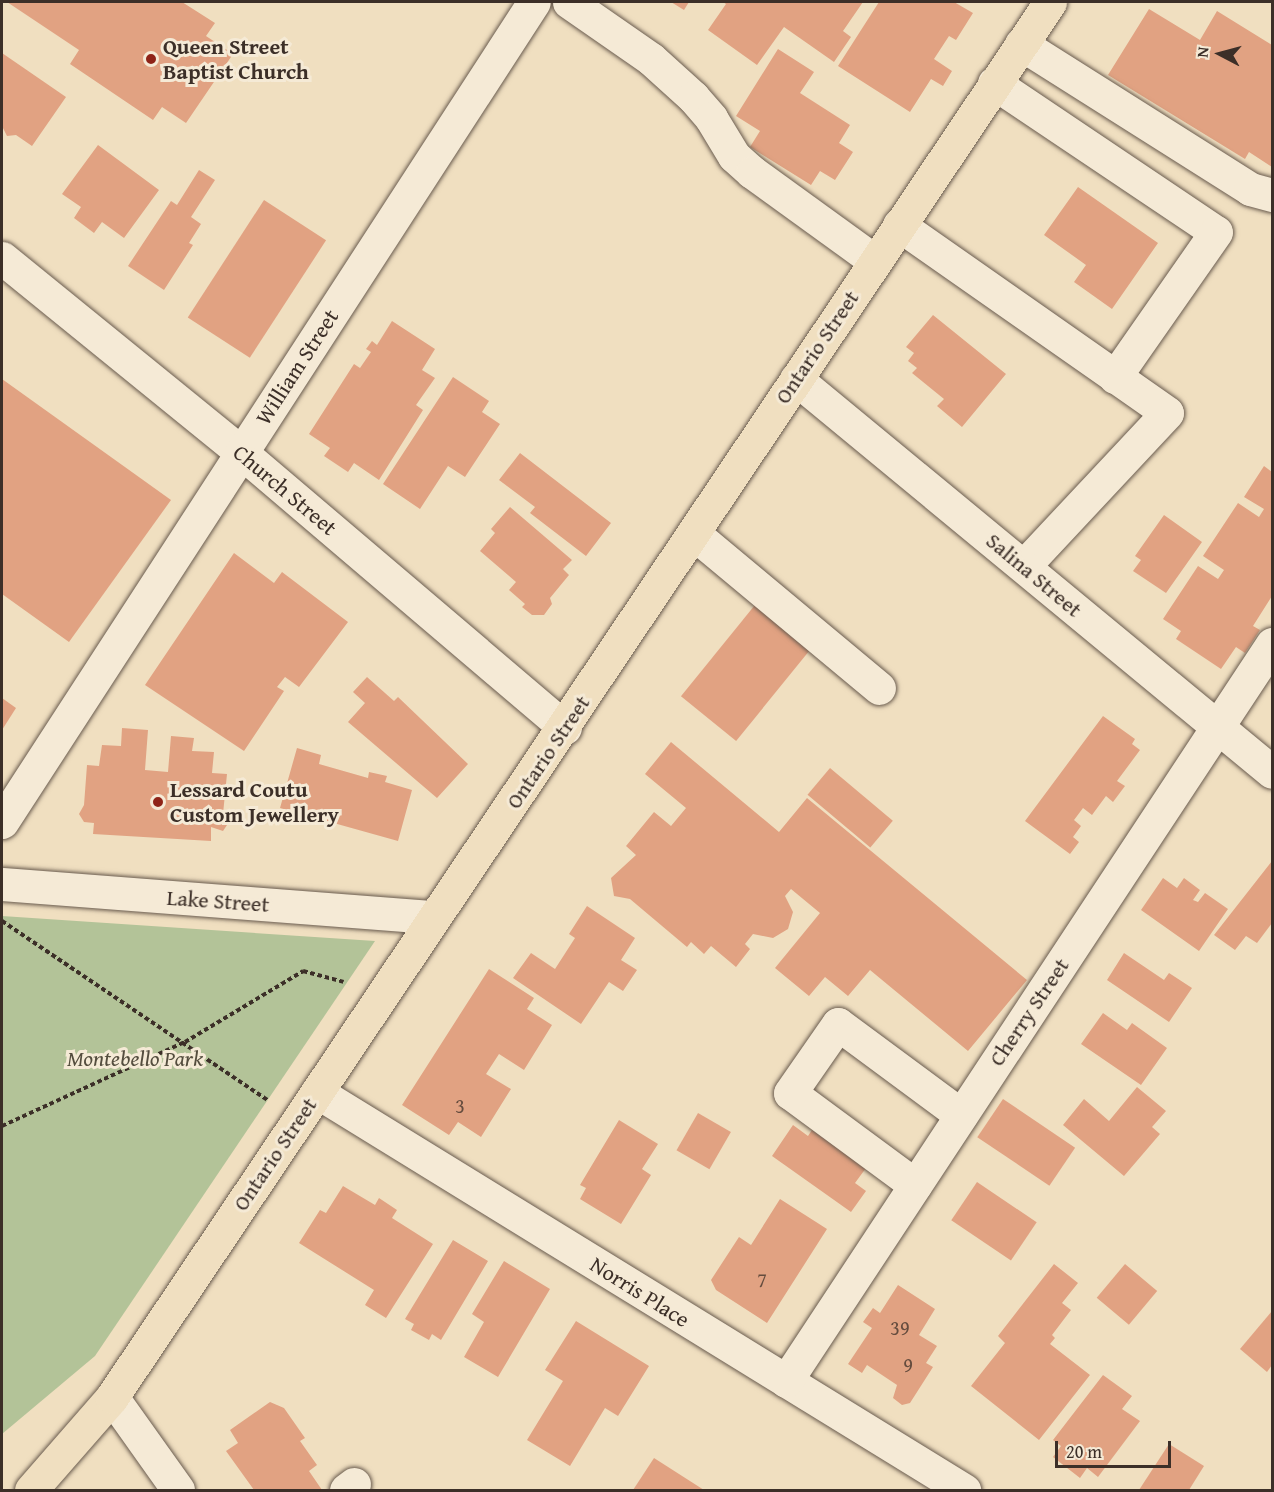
<!DOCTYPE html>
<style>
body{margin:0}
#map{position:relative;width:1274px;height:1492px;overflow:hidden;background:#f0dfc0;font-family:"Gentium Book Plus",serif}
div>[style]{position:absolute}
[style*='--x']{left:calc(var(--x)*1px);top:calc(var(--y)*1px);width:calc(var(--w)*1px);rotate:calc(var(--a)*1deg)}
.green>*{inset:0;background:#b3c398}
.building>*{inset:0;background:#e1a282;transform-origin:0 0}
.path>*{height:4px;margin-top:-2px;transform-origin:0;background:repeating-linear-gradient(90deg,#3c2f28 0 4.5px,transparent 0 7.5px)}
.roads{filter:drop-shadow(0 0 2px #695b4e) drop-shadow(0 0 2px #695b4e)}
.minor>*{height:33px;margin:-16.5px;padding:0 16.5px;transform-origin:16.5px;border-radius:16.5px;background:#f5ead6}
.major>*{height:33px;margin:-16.5px;padding:0 16.5px;transform-origin:16.5px;border-radius:16.5px;background:#f0dfc0}
.dots>*{width:16px;height:16px;translate:-50% -50%;box-sizing:border-box;border:3px solid #f5ead6;border-radius:50%}
span{translate:-50% -50%;white-space:nowrap;text-align:center;line-height:1.15;-webkit-text-stroke:6px #f5ead6;paint-order:stroke}
.number-label{font-size:20px;color:#654c3e}
.number-label span{-webkit-text-stroke-width:0}
.poi-label{font-size:22px;color:#3c2f28;font-weight:700}
.left{translate:0 -50%;text-align:left}
.street-label{font-size:22px;color:#3c2f28}
.park-label{font-size:22px;color:#544d3e;font-style:italic}
.frame{position:absolute;inset:0;border:3px solid #3c2f28;pointer-events:none}
.north{position:absolute;left:1190px;top:24px;width:60px;height:60px;-webkit-text-stroke:4px #f5ead6;paint-order:stroke;rotate:276deg;font-size:16px;font-weight:700;line-height:24px;text-align:center;color:#3c2f28}
.north::after{content:'';display:block;margin:auto;width:21px;height:27px;background:#3c2f28;clip-path:polygon(50% 0,100% 100%,50% 72%,0 100%)}
.scale{position:absolute;left:1055px;top:1441px;width:116px;height:27px;box-sizing:border-box;border:3px solid #3c2f28;border-top:0;padding-left:8px;font-size:18px;line-height:21px;white-space:nowrap;color:#3c2f28;-webkit-text-stroke:4px #f5ead6;paint-order:stroke}
</style>
<div id="map">
<div class="green">
<i style="clip-path:polygon(2px 916px,375px 941px,95px 1356px,2px 1434px)"></i>
</div>
<div class="building">
<i style="clip-path:polygon(7px 2px,182px 2px,215px 23px,206px 36px,233px 54px,186px 123px,162px 107px,153px 120px,70px 64px,79px 50px)"></i>
<i style="clip-path:polygon(671px 2px,689px 2px,684px 10px)"></i>
<i style="clip-path:polygon(723px 2px,863px 2px,843px 31px,851px 37px,834px 62px,784px 27px,757px 65px,708px 30px,726px 4px)"></i>
<i style="clip-path:polygon(879px 2px,954px 2px,973px 13px,956px 40px,949px 36px,934px 59px,952px 71px,943px 86px,931px 79px,910px 112px,838px 66px)"></i>
<i style="clip-path:polygon(1149px 9px,1200px 40px,1217px 11px,1272px 45px,1272px 167px,1249px 152px,1245px 159px,1108px 75px)"></i>
<i style="clip-path:polygon(778px 49px,814px 72px,800px 93px,850px 125px,839px 143px,853px 152px,835px 180px,820px 171px,811px 185px,750px 147px,760px 131px,736px 116px)"></i>
<i style="clip-path:polygon(2px 53px,66px 97px,32px 146px,16px 135px,7px 136px,2px 126px)"></i>
<i style="clip-path:polygon(98px 145px,159px 190px,124px 238px,102px 222px,94px 233px,74px 218px,81px 207px,62px 194px)"></i>
<i style="clip-path:polygon(199px 170px,215px 180px,191px 217px,201px 224px,189px 243px,193px 245px,164px 290px,128px 266px,171px 201px,177px 205px)"></i>
<i style="clip-path:polygon(1078px 187px,1158px 243px,1112px 309px,1074px 282px,1086px 265px,1044px 235px)"></i>
<i style="left:264px;top:200px;width:74px;height:140px;rotate:33deg"></i>
<i style="clip-path:polygon(933px 315px,1006px 374px,962px 427px,937px 406px,944px 399px,912px 373px,917px 368px,908px 361px,914px 353px,906px 347px)"></i>
<i style="clip-path:polygon(392px 321px,435px 349px,422px 370px,435px 378px,416px 405px,423px 410px,379px 480px,354px 463px,348px 472px,324px 456px,330px 448px,309px 434px,354px 364px,360px 368px,371px 352px,366px 349px,372px 341px,377px 345px)"></i>
<i style="clip-path:polygon(453px 377px,489px 401px,482px 412px,500px 424px,465px 477px,448px 466px,420px 509px,383px 484px)"></i>
<i style="clip-path:polygon(2px 379px,171px 500px,69px 642px,2px 594px)"></i>
<i style="clip-path:polygon(520px 453px,611px 523px,586px 556px,530px 513px,535px 507px,499px 480px)"></i>
<i style="clip-path:polygon(1264px 466px,1272px 472px,1272px 596px,1253px 626px,1260px 630px,1245px 653px,1236px 647px,1221px 669px,1176px 639px,1181px 631px,1163px 619px,1198px 566px,1218px 579px,1224px 570px,1203px 556px,1238px 503px,1259px 517px,1264px 509px,1244px 497px)"></i>
<i style="clip-path:polygon(510px 507px,572px 560px,563px 569px,569px 575px,550px 598px,552px 604px,544px 615px,532px 615px,522px 607px,525px 604px,509px 590px,516px 582px,480px 551px,495px 533px,491px 529px)"></i>
<i style="clip-path:polygon(1164px 515px,1202px 542px,1166px 593px,1133px 571px,1141px 560px,1135px 556px)"></i>
<i style="clip-path:polygon(234px 553px,274px 583px,282px 572px,348px 622px,299px 687px,285px 677px,277px 687px,284px 691px,244px 751px,145px 685px)"></i>
<i style="left:759px;top:600px;width:71px;height:124px;rotate:39deg"></i>
<i style="clip-path:polygon(367px 677px,394px 701px,398px 697px,468px 764px,437px 798px,348px 722px,365px 703px,353px 692px)"></i>
<i style="clip-path:polygon(2px 698px,16px 708px,2px 730px)"></i>
<i style="clip-path:polygon(1103px 716px,1135px 739px,1132px 744px,1140px 750px,1117px 781px,1125px 786px,1113px 802px,1106px 796px,1092px 815px,1083px 808px,1074px 820px,1081px 826px,1073px 837px,1079px 842px,1070px 854px,1025px 821px)"></i>
<i style="clip-path:polygon(122px 728px,148px 730px,145px 770px,168px 772px,171px 736px,194px 738px,192px 751px,214px 752px,212px 773px,227px 774px,223px 814px,229px 822px,223px 831px,211px 827px,211px 841px,93px 834px,94px 823px,84px 822px,79px 814px,84px 805px,87px 765px,99px 766px,102px 745px,121px 746px)"></i>
<i style="clip-path:polygon(671px 742px,779px 832px,807px 798px,1027px 980px,968px 1051px,870px 970px,848px 996px,825px 977px,809px 996px,775px 968px,820px 913px,791px 889px,785px 896px,793px 912px,788px 929px,773px 938px,753px 934px,745px 944px,750px 949px,736px 967px,711px 946px,704px 954px,691px 942px,687px 947px,630px 899px,614px 896px,611px 878px,636px 855px,626px 846px,654px 812px,671px 826px,686px 808px,645px 774px)"></i>
<i style="clip-path:polygon(297px 748px,321px 755px,319px 764px,368px 778px,369px 772px,387px 776px,385px 782px,412px 790px,398px 841px,280px 808px)"></i>
<i style="left:830px;top:768px;width:82px;height:35px;rotate:40deg"></i>
<i style="clip-path:polygon(1272px 861px,1272px 923px,1257px 943px,1246px 936px,1235px 950px,1214px 935px)"></i>
<i style="clip-path:polygon(1163px 878px,1177px 888px,1184px 878px,1200px 890px,1193px 900px,1198px 902px,1205px 893px,1228px 909px,1199px 951px,1141px 910px)"></i>
<i style="clip-path:polygon(587px 906px,635px 938px,621px 960px,637px 970px,623px 991px,609px 982px,581px 1024px,513px 978px,531px 953px,555px 969px,575px 938px,569px 934px)"></i>
<i style="clip-path:polygon(1124px 953px,1164px 980px,1169px 973px,1192px 988px,1169px 1022px,1107px 980px)"></i>
<i style="clip-path:polygon(489px 969px,534px 998px,527px 1009px,552px 1025px,524px 1070px,499px 1054px,486px 1074px,511px 1089px,481px 1137px,458px 1122px,449px 1135px,402px 1105px)"></i>
<i style="clip-path:polygon(1103px 1013px,1127px 1030px,1132px 1023px,1167px 1048px,1141px 1085px,1081px 1044px)"></i>
<i style="clip-path:polygon(1137px 1087px,1166px 1111px,1152px 1127px,1160px 1134px,1124px 1176px,1063px 1125px,1084px 1099px,1109px 1121px)"></i>
<i style="left:1003px;top:1099px;width:87px;height:46px;rotate:34deg"></i>
<i style="left:698px;top:1113px;width:38px;height:43px;rotate:30deg"></i>
<i style="clip-path:polygon(619px 1120px,658px 1144px,642px 1169px,651px 1175px,621px 1224px,580px 1199px,586px 1188px,580px 1185px)"></i>
<i style="clip-path:polygon(793px 1125px,808px 1136px,812px 1130px,866px 1168px,855px 1183px,866px 1191px,851px 1212px,772px 1156px)"></i>
<i style="left:977px;top:1182px;width:72px;height:46px;rotate:34deg"></i>
<i style="clip-path:polygon(343px 1186px,375px 1205px,379px 1198px,397px 1210px,392px 1218px,433px 1244px,386px 1318px,365px 1305px,374px 1290px,299px 1243px,320px 1210px,326px 1213px)"></i>
<i style="clip-path:polygon(780px 1199px,827px 1229px,767px 1323px,716px 1290px,711px 1280px,739px 1237px,751px 1245px)"></i>
<i style="clip-path:polygon(453px 1240px,488px 1261px,441px 1340px,432px 1334px,429px 1340px,411px 1330px,414px 1324px,405px 1319px)"></i>
<i style="clip-path:polygon(504px 1261px,550px 1289px,498px 1377px,464px 1357px,484px 1322px,472px 1314px)"></i>
<i style="clip-path:polygon(1054px 1264px,1078px 1283px,1062px 1303px,1071px 1310px,1052px 1335px,1055px 1338px,1050px 1344px,1090px 1375px,1039px 1440px,971px 1386px,1005px 1343px,998px 1336px)"></i>
<i style="left:1125px;top:1264px;width:42px;height:44px;rotate:40deg"></i>
<i style="clip-path:polygon(898px 1285px,935px 1309px,919px 1335px,937px 1346px,926px 1363px,933px 1367px,910px 1403px,902px 1405px,893px 1398px,897px 1385px,867px 1365px,862px 1373px,848px 1364px,872px 1328px,863px 1322px,873px 1308px,880px 1313px)"></i>
<i style="clip-path:polygon(1272px 1311px,1272px 1365px,1267px 1372px,1240px 1349px)"></i>
<i style="clip-path:polygon(576px 1321px,649px 1366px,618px 1416px,605px 1408px,570px 1466px,527px 1440px,563px 1381px,545px 1370px)"></i>
<i style="clip-path:polygon(1103px 1375px,1132px 1396px,1122px 1409px,1140px 1421px,1098px 1477px,1087px 1468px,1080px 1478px,1053px 1457px,1061px 1446px,1053px 1440px)"></i>
<i style="clip-path:polygon(270px 1402px,284px 1408px,305px 1438px,300px 1441px,317px 1465px,309px 1471px,322px 1490px,254px 1490px,226px 1451px,238px 1443px,230px 1430px)"></i>
<i style="clip-path:polygon(1169px 1444px,1204px 1466px,1189px 1490px,1139px 1490px)"></i>
<i style="clip-path:polygon(654px 1458px,704px 1490px,633px 1490px)"></i>
</div>
<div class="path">
<i style="--x:2;--y:921;--w:320;--a:34"></i>
<i style="--x:2;--y:1126;--w:201;--a:-24.7"></i>
<i style="--x:185;--y:1042;--w:138;--a:-31"></i>
<i style="--x:303;--y:971;--w:42;--a:15"></i>
</div>
<div class="roads">
<div class="minor">
<i style="--x:569;--y:2;--w:100;--a:34.8"></i>
<i style="--x:651;--y:59;--w:57;--a:42.1"></i>
<i style="--x:693;--y:97;--w:28;--a:49"></i>
<i style="--x:711;--y:118;--w:44;--a:58.8"></i>
<i style="--x:734;--y:156;--w:24;--a:42"></i>
<i style="--x:752;--y:172;--w:152;--a:35.9"></i>
<i style="--x:1021;--y:44;--w:271;--a:32.3"></i>
<i style="--x:1250;--y:189;--w:23;--a:15"></i>
<i style="--x:994;--y:83;--w:267;--a:33.9"></i>
<i style="--x:1216;--y:232;--w:177;--a:124.9"></i>
<i style="--x:899;--y:225;--w:327;--a:35"></i>
<i style="--x:1167;--y:413;--w:209;--a:133.1"></i>
<i style="--x:2;--y:258;--w:309;--a:39.1"></i>
<i style="--x:242;--y:453;--w:424;--a:40.4"></i>
<i style="--x:796;--y:379;--w:617;--a:39.54"></i>
<i style="--x:693;--y:533;--w:242;--a:39.8"></i>
<i style="--x:2;--y:822;--w:977;--a:-57.03"></i>
<i style="--x:2;--y:884;--w:433;--a:4.4"></i>
<i style="--x:317;--y:1092;--w:760;--a:31.6"></i>
<i style="--x:915;--y:1185;--w:155;--a:-143.6"></i>
<i style="--x:790;--y:1093;--w:84;--a:-55.2"></i>
<i style="--x:838;--y:1024;--w:153;--a:36.5"></i>
<i style="--x:786;--y:1381;--w:883;--a:-56.6"></i>
<i style="--x:112;--y:1397;--w:114;--a:54.6"></i>
<i style="--x:346;--y:1490;--w:10;--a:-37"></i>
</div>
<div class="major">
<i style="--x:31;--y:1490;--w:123;--a:-48.9"></i>
<i style="--x:112;--y:1397;--w:1681;--a:-56.08"></i>
</div>
</div>
<div class="dots">
<i style="left:151px;top:59px;background:#8f2418"></i>
<i style="left:158px;top:802px;background:#8f2418"></i>
</div>
<div class="number-label">
<span style="left:460px;top:1105px">3</span>
<span style="left:762px;top:1279px">7</span>
<span style="left:900px;top:1327px">39</span>
<span style="left:908px;top:1364px">9</span>
</div>
<div class="poi-label">
<span class="left" style="left:163px;top:59px">Queen Street<br>Baptist Church</span>
<span class="left" style="left:170px;top:802px">Lessard Coutu<br>Custom Jewellery</span>
</div>
<div class="street-label">
<span style="left:817px;top:347px;rotate:-56deg">Ontario Street</span>
<span style="left:297px;top:367px;rotate:-57deg">William Street</span>
<span style="left:285px;top:490px;rotate:40deg">Church Street</span>
<span style="left:1034px;top:575px;rotate:40deg">Salina Street</span>
<span style="left:548px;top:752px;rotate:-56deg">Ontario Street</span>
<span style="left:218px;top:901px;rotate:4deg">Lake Street</span>
<span style="left:1029px;top:1012px;rotate:-56deg">Cherry Street</span>
<span style="left:275px;top:1154px;rotate:-56deg">Ontario Street</span>
<span style="left:640px;top:1292px;rotate:32deg">Norris Place</span>
</div>
<div class="park-label">
<span style="left:135px;top:1059px">Montebello Park</span>
</div>
<div class="frame"></div>
<div class="north">N</div>
<div class="scale">20 m</div>
</div>
